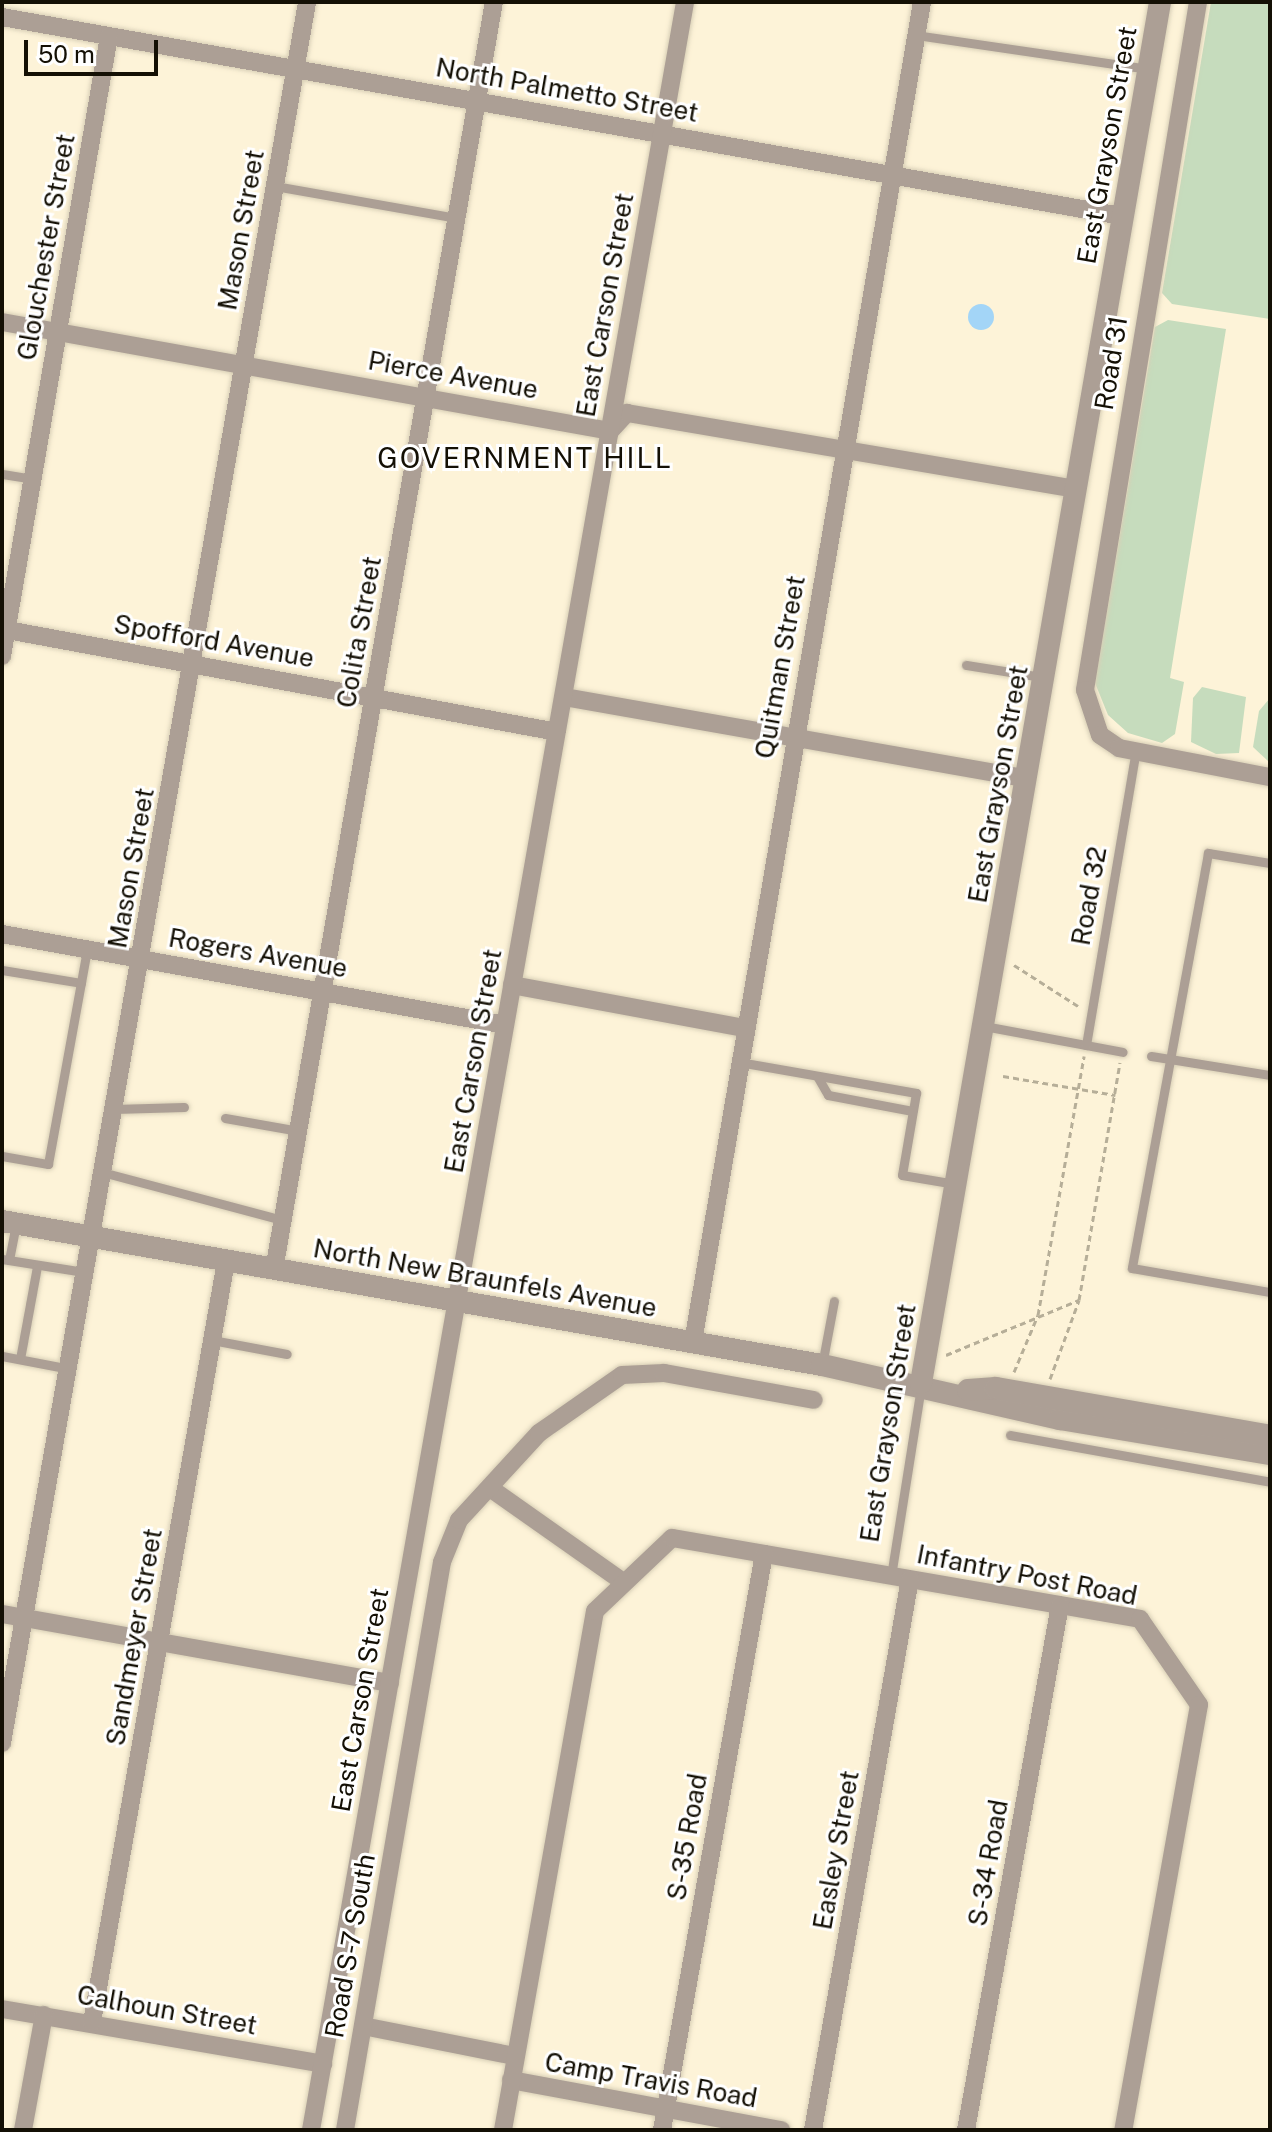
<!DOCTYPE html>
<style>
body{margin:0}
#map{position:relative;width:1272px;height:2132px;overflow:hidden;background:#fdf3d8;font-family:"Public Sans",sans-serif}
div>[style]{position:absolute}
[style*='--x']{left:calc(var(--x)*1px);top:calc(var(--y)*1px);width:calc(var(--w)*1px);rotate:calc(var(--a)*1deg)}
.green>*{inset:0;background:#c6dcbd}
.water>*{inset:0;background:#a3d5f7}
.round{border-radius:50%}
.path>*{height:3px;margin-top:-1.5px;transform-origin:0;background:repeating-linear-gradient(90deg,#b6ae98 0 6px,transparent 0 10px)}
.roads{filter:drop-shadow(0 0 2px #d8cfb6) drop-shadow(0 0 2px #d8cfb6)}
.service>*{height:9px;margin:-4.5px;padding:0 4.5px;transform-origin:4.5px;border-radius:4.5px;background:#ac9f95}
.minor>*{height:18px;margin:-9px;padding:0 9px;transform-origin:9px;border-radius:9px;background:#ac9f95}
.tertiary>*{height:22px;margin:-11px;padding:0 11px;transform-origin:11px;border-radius:11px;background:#ac9f95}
span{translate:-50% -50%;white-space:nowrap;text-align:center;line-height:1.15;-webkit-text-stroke:6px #fff;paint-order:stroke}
.street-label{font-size:26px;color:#141005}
.neighbourhood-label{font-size:28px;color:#141005;letter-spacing:2px}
.frame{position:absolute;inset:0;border:4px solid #141005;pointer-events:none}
.scale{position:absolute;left:24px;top:40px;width:134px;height:36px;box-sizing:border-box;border:4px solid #141005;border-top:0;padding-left:10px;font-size:24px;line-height:28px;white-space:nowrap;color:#141005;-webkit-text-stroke:6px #fff;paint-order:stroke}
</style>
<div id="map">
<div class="green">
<i style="clip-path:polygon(1211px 2px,1270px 2px,1270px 319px,1172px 304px,1162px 293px)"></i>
<i style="clip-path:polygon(1168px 320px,1226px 329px,1170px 678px,1184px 682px,1175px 734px,1162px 743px,1128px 733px,1108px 715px,1095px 683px,1155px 327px)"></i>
<i style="clip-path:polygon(1202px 687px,1246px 697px,1239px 753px,1216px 754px,1191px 742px,1193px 698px)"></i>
<i style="clip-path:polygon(1270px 698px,1270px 762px,1269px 762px,1253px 747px,1259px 711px)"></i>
</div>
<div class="water">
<i class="round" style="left:968px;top:304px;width:26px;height:26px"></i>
</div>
<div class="path">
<i style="--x:1014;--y:965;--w:76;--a:32.6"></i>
<i style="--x:1003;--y:1076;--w:114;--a:9.6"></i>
<i style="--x:946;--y:1355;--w:144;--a:-22.5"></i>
<i style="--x:1014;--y:1372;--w:62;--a:-67.2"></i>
<i style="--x:1038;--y:1315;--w:263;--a:-79.9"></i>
<i style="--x:1050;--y:1379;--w:84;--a:-69.8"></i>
<i style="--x:1079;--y:1300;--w:241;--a:-80.2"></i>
</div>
<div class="roads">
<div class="service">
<i style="--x:916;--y:35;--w:234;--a:8.3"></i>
<i style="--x:275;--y:186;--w:185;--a:10"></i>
<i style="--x:2;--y:474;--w:30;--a:9"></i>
<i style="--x:966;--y:665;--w:77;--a:9"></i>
<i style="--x:1270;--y:863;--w:63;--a:-170.8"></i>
<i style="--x:1208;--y:853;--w:422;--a:100.4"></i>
<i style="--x:1132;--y:1268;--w:140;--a:9.9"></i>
<i style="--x:2;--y:970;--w:80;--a:9.3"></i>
<i style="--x:984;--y:1026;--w:141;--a:10.6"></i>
<i style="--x:1086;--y:1045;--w:295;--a:-80.4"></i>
<i style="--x:1151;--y:1056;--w:121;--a:9.1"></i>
<i style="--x:739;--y:1062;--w:180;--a:9.9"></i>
<i style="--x:916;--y:1093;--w:83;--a:99.7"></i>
<i style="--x:902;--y:1175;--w:54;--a:9.6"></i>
<i style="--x:817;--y:1076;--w:22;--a:60"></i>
<i style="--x:828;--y:1095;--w:86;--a:10.7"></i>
<i style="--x:114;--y:1109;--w:70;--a:-1.6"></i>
<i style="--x:225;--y:1118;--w:75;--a:10"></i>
<i style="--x:2;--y:1156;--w:47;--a:9.9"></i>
<i style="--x:48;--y:1164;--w:218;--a:-79.7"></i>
<i style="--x:102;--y:1172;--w:187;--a:14.9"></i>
<i style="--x:2;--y:1259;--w:83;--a:9"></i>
<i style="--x:9;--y:1260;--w:38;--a:-79"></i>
<i style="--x:212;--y:1340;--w:76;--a:10.6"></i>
<i style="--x:2;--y:1356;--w:64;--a:10.8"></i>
<i style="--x:20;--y:1359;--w:95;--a:-79.6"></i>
<i style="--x:822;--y:1365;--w:65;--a:-79.4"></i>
<i style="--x:1010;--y:1435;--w:264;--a:10.2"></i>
<i style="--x:891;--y:1576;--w:191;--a:-81"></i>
</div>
<div class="minor">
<i style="--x:1198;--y:2;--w:697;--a:99.33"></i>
<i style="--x:1085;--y:690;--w:47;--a:71.6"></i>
<i style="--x:1100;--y:735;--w:23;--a:34"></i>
<i style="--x:1119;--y:748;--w:154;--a:10.9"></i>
<i style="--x:2;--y:17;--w:1138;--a:10.08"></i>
<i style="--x:2;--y:322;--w:618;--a:10.16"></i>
<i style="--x:610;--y:431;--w:25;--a:-47"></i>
<i style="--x:627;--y:413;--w:456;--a:9.6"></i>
<i style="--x:2;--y:629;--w:564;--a:10.51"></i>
<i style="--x:2;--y:656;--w:629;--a:-80.21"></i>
<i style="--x:564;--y:697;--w:470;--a:10"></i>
<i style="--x:2;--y:934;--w:511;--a:10.25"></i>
<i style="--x:512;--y:985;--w:236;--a:10.5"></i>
<i style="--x:274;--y:1270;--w:1287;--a:-80.16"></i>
<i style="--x:693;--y:1342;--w:1359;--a:-80.3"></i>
<i style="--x:490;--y:1488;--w:161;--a:35.2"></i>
<i style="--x:2;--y:1614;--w:394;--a:10.1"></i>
<i style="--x:2;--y:1743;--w:1768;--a:-80.06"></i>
<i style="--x:2;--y:2009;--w:326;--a:9.7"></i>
<i style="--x:92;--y:2022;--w:773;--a:-80.01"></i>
<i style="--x:363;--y:2026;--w:155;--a:11.2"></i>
<i style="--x:511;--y:2080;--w:275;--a:10.5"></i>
<i style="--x:23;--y:2130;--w:117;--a:-79.7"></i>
<i style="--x:311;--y:2130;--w:2161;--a:-80.03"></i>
<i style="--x:345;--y:2130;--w:576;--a:-80.31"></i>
<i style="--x:442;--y:1562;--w:45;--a:-68"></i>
<i style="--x:459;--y:1520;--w:118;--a:-47.4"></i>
<i style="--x:539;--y:1433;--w:101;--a:-34.9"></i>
<i style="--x:622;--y:1375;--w:42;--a:-2.7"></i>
<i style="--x:664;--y:1373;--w:152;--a:10.2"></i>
<i style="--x:503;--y:2130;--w:527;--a:-79.95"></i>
<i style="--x:595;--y:1611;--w:106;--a:-43.5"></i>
<i style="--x:672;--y:1538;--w:475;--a:9.8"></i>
<i style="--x:1140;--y:1619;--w:104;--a:55.5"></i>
<i style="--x:1199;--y:1705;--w:432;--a:100.1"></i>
<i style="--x:662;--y:2130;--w:585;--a:-79.96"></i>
<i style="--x:813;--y:2130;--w:559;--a:-80.02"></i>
<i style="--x:966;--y:2130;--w:533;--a:-79.85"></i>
</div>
<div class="tertiary">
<i style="--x:2;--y:1221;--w:833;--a:9.96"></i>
<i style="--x:822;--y:1365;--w:244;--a:12.8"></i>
<i style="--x:1060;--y:1419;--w:213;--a:9.5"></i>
<i style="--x:921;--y:1383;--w:1402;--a:-80.18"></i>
<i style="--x:968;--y:1390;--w:28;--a:-4"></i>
<i style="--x:996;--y:1388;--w:278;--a:9.9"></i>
</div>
</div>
<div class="street-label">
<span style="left:567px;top:90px;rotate:10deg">North Palmetto Street</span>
<span style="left:1107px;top:145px;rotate:-80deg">East Grayson Street</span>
<span style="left:241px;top:230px;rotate:-80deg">Mason Street</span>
<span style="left:46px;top:247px;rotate:-80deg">Glouchester Street</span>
<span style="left:605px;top:305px;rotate:-80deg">East Carson Street</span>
<span style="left:1111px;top:363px;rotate:-81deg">Road 31</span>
<span style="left:453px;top:375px;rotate:10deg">Pierce Avenue</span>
<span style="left:359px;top:632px;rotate:-80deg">Colita Street</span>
<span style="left:214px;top:641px;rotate:10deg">Spofford Avenue</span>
<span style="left:780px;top:667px;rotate:-80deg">Quitman Street</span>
<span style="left:998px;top:784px;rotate:-80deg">East Grayson Street</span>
<span style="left:131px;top:868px;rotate:-80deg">Mason Street</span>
<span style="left:1089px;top:896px;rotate:-80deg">Road 32</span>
<span style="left:258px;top:953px;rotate:10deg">Rogers Avenue</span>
<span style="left:473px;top:1061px;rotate:-80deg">East Carson Street</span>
<span style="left:485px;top:1278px;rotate:10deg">North New Braunfels Avenue</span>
<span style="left:888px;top:1423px;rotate:-81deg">East Grayson Street</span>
<span style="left:1027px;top:1575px;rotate:11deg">Infantry Post Road</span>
<span style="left:134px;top:1637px;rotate:-80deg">Sandmeyer Street</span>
<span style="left:360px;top:1700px;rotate:-80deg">East Carson Street</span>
<span style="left:687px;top:1837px;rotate:-80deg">S-35 Road</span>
<span style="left:836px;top:1850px;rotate:-80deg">Easley Street</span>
<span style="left:988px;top:1863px;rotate:-80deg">S-34 Road</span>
<span style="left:350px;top:1946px;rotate:-80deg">Road S-7 South</span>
<span style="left:167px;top:2010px;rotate:10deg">Calhoun Street</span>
<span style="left:651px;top:2080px;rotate:10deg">Camp Travis Road</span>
</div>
<div class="neighbourhood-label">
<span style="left:525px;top:458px">GOVERNMENT HILL</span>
</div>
<div class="frame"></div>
<div class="scale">50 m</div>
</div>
